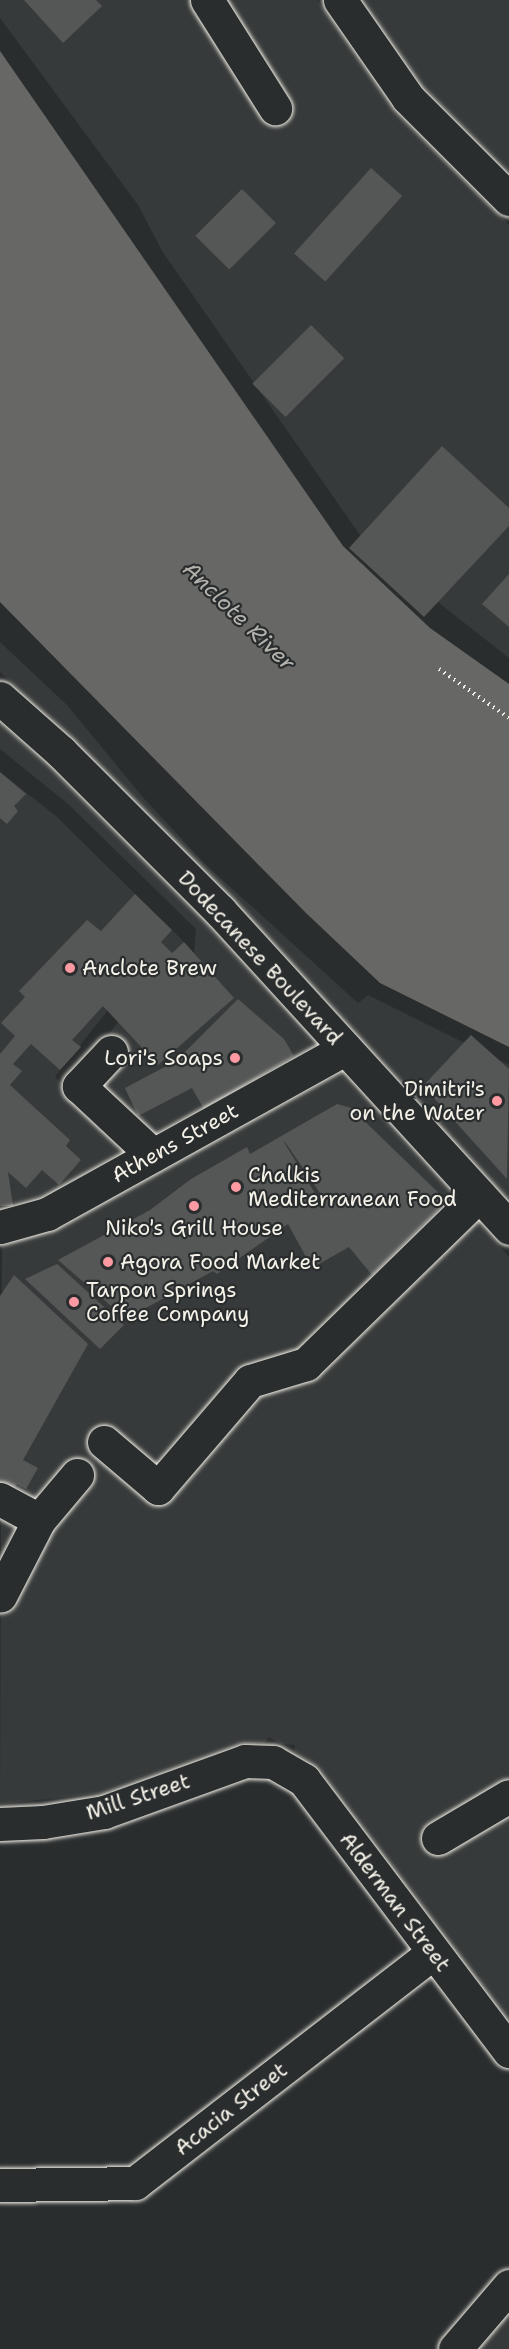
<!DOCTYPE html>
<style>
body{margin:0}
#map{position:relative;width:509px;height:2349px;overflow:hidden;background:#2a2d2e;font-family:"Shantell Sans",sans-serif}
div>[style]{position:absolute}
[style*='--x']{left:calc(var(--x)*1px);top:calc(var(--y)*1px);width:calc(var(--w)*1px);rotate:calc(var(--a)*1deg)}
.built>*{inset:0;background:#373a3a}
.water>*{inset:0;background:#676866}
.building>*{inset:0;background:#555756;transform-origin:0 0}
.path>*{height:4px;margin-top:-2px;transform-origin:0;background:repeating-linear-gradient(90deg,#f4f1e8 0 1.5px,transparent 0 6px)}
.roads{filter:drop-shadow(0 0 2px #f4f1e8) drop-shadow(0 0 2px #f4f1e8)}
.minor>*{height:33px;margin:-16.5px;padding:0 16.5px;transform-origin:16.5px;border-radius:16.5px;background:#2a2d2e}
.dots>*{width:16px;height:16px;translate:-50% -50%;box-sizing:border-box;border:3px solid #2a2d2e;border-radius:50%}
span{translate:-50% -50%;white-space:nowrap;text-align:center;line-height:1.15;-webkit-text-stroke:4.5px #2a2d2e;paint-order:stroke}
.street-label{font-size:21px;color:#f4f1e8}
.poi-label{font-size:21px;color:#f4f1e8}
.left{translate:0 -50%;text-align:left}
.right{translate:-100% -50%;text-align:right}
.water-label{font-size:22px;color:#b5b3ae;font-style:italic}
</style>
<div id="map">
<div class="built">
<i style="clip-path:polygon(0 0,317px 0,394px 112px,509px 225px,509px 658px,369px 548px,162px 251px,138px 205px,0 18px)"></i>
<i style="clip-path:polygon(365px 0,509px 0,509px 170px,422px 85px)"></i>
<i style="clip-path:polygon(0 642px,67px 705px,141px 795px,204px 863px,358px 1003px,368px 995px,509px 1065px,509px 1199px,234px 897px,74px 738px,0 672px)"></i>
<i style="clip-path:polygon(0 724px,48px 767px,206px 925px,315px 1046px,140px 1142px,76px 1075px,119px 1021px,194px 953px,196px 929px,68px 804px,0 749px)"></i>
<i style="clip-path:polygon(0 772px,56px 816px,184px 942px,108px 1010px,55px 1077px,130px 1148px,49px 1195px,0 1206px)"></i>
<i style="clip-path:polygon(340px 1073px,509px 1257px,509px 2019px,320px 1768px,294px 1751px,295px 1745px,281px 1744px,269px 1737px,265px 1743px,241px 1743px,102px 1793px,0 1804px,2px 1245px,54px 1230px)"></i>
<i style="clip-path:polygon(509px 2313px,509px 2349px,478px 2349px)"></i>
</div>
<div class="water">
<i style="clip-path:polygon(0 51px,343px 546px,430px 628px,509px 684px,509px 1047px,380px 983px,306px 913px,0 602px)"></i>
</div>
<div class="building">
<i style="clip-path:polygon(24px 0,96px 0,102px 6px,63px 43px)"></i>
<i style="left:371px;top:168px;width:42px;height:115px;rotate:42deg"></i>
<i style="left:242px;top:189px;width:48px;height:66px;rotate:45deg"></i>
<i style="left:311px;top:325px;width:47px;height:83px;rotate:45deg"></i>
<i style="clip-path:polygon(442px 446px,509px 508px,509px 526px,424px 617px,349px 548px)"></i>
<i style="clip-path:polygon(509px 574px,509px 627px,482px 604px)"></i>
<i style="clip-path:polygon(0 772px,26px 794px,14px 806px,18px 811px,7px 824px,0 818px)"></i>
<i style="clip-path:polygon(135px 894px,172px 930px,161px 942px,172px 953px,184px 942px,234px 998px,158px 1065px,103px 1006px,72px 1040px,81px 1047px,60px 1070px,31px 1044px,13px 1064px,22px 1071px,10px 1085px,70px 1140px,66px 1146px,81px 1160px,59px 1185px,42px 1170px,26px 1188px,8px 1172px,13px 1206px,0 1206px,0 1054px,15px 1036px,1px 1023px,25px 997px,19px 991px,87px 920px,101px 931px)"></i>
<i style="clip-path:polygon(238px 999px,284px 1039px,294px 1056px,204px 1109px,192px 1088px,138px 1116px,125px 1088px,176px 1061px)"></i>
<i style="clip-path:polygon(471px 1035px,509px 1069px,507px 1179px,423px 1086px)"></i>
<i style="clip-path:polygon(evenodd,337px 1104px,351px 1108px,447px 1201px,372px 1275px,349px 1247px,312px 1268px,288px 1224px,217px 1274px,213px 1271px,126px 1319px,58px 1260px,150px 1210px,191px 1179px,247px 1147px,250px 1154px,337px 1104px,284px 1142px,285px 1142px,320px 1193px,316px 1195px,284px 1142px)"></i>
<i style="clip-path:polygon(57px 1264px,124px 1325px,100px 1349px,25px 1279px)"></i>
<i style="clip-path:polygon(14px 1275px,88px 1344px,23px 1460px,38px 1468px,26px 1489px,17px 1484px,12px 1493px,0 1486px,0 1296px)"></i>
</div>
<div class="path">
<i style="--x:439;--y:669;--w:85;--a:35"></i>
</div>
<div class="roads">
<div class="minor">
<i style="--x:207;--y:0;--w:128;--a:57.8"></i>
<i style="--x:340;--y:0;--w:119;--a:55.2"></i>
<i style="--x:408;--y:98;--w:143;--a:45"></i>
<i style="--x:0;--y:698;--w:81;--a:41.5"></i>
<i style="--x:61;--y:752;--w:225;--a:45"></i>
<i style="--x:220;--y:911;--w:429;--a:47.6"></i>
<i style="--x:111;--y:1052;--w:47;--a:133.3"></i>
<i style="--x:79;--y:1086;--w:101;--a:43"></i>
<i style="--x:0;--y:1227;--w:49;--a:-15.5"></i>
<i style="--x:47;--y:1214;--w:341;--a:-29"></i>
<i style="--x:104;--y:1442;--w:71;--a:40.4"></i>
<i style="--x:158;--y:1488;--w:141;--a:-49.3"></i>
<i style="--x:250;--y:1381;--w:59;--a:-16.9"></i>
<i style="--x:306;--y:1364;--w:242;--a:-44.3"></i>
<i style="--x:0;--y:1499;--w:44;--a:28.3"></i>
<i style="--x:39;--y:1520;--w:85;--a:117.2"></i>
<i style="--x:39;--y:1520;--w:59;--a:-49.8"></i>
<i style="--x:0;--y:1824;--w:43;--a:-2.7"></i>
<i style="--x:43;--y:1822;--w:62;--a:-9.3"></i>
<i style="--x:104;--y:1812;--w:150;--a:-19.9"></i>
<i style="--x:245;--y:1761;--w:28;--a:2"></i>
<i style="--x:273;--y:1762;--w:36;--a:30"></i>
<i style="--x:304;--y:1780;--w:340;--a:52.9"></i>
<i style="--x:438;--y:1838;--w:82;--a:-30.6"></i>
<i style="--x:0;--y:2185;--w:135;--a:-0.8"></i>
<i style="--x:135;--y:2183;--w:376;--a:-37.7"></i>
<i style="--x:455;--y:2349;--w:83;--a:-49.4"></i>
</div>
</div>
<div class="dots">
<i style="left:70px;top:968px;background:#ff9aa2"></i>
<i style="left:235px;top:1058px;background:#ff9aa2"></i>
<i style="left:497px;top:1101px;background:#ff9aa2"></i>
<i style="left:236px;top:1187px;background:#ff9aa2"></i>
<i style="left:194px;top:1206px;background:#ff9aa2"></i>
<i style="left:108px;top:1262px;background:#ff9aa2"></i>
<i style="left:74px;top:1302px;background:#ff9aa2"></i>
</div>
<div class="street-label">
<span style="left:260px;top:958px;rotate:47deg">Dodecanese Boulevard</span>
<span style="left:175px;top:1143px;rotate:-29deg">Athens Street</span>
<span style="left:138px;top:1797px;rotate:-18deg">Mill Street</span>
<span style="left:395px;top:1902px;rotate:53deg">Alderman Street</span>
<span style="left:231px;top:2109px;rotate:-38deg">Acacia Street</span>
</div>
<div class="poi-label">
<span class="left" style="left:82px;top:968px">Anclote Brew</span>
<span class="right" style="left:223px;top:1058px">Lori's Soaps</span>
<span class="right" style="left:485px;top:1101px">Dimitri's<br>on the Water</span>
<span class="left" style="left:248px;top:1187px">Chalkis<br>Mediterranean Food</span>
<span style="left:194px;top:1228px">Niko's Grill House</span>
<span class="left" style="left:120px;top:1262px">Agora Food Market</span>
<span class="left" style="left:86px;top:1302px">Tarpon Springs<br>Coffee Company</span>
</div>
<div class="water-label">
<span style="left:239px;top:616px;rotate:44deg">Anclote River</span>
</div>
</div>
